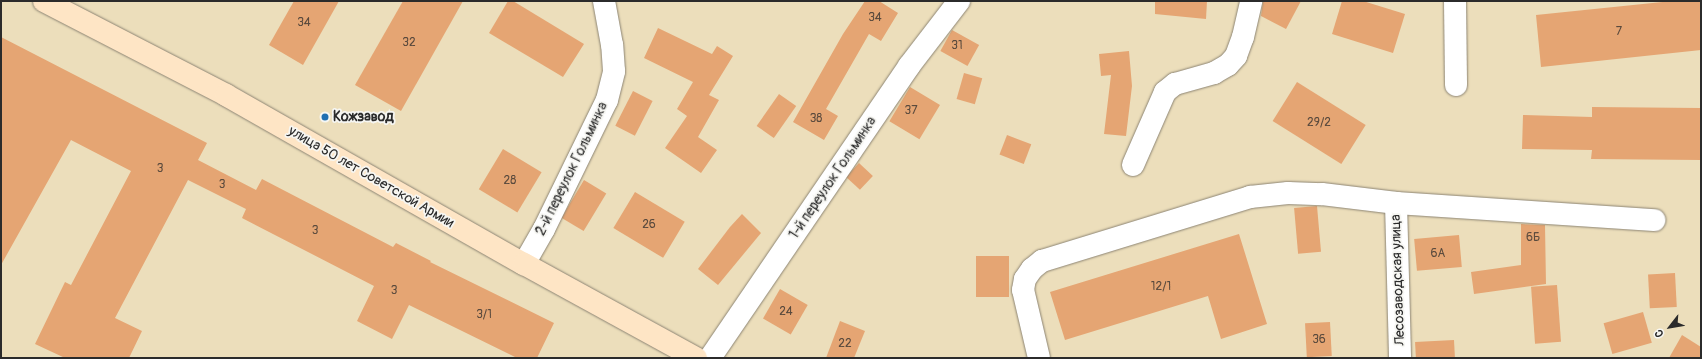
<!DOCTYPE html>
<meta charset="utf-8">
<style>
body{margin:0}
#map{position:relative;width:1702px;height:359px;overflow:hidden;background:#ecdebb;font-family:Pangolin,sans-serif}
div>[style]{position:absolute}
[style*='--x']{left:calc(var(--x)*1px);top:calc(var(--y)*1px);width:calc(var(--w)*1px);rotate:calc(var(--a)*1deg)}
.building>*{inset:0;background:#e5a573;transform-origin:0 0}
.roads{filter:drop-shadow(0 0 1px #8c8473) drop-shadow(0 0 1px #8c8473)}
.street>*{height:22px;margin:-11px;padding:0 11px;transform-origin:11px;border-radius:11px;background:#fff}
.secondary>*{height:22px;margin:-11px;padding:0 11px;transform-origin:11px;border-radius:11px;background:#fee5c5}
.dots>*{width:11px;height:11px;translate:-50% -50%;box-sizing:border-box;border:2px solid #f6f6f2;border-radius:50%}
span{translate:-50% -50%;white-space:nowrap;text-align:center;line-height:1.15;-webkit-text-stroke:3.5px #f6f6f2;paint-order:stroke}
.number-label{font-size:12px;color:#5a4a3d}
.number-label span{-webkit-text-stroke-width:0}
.poi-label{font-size:14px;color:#2b2b2b;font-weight:700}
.left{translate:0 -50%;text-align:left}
.street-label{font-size:14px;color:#2b2b2b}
.frame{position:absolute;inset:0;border:2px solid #2b2b2b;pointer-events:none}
.north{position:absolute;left:1650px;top:307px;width:40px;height:40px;-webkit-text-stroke:3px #f6f6f2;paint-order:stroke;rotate:239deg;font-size:11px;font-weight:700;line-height:16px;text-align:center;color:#2b2b2b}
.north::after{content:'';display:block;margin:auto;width:14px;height:18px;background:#2b2b2b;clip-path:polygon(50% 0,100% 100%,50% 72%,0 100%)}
</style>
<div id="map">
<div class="building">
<i style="clip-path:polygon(294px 1px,339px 1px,303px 65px,269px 45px)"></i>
<i style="clip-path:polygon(403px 1px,463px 1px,401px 111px,355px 85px)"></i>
<i style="clip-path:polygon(508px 1px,513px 1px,584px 44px,563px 77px,489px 33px)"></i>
<i style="clip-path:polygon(865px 1px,879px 1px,898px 13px,881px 41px,869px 34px,826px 109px,838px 116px,824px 140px,793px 122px,843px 34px)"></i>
<i style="clip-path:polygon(1155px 1px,1207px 1px,1206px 19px,1155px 14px)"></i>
<i style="clip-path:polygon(1263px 1px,1301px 1px,1286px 29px,1261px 16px)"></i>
<i style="clip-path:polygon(1342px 1px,1363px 1px,1405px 14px,1393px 53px,1332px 34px)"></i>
<i style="clip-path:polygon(1672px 1px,1701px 1px,1701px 50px,1541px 67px,1536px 15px)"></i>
<i style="clip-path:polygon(658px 28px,712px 54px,717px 46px,733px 56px,709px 95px,719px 100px,698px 137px,717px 150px,701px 173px,665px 148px,687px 116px,677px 109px,693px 82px,644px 58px)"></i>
<i style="left:952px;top:30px;width:31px;height:24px;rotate:29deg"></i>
<i style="clip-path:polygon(1px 37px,207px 143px,198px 160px,256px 190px,262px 179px,393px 247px,396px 243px,431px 261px,430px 262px,554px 323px,537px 358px,517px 358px,409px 305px,392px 339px,357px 321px,374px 286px,242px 218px,246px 209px,188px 180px,115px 318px,142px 331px,129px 358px,65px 358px,35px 344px,65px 282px,71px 285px,131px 171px,71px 140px,1px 265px)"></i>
<i style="clip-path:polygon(1129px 51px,1132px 86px,1126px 136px,1104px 134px,1111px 75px,1101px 76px,1099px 54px)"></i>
<i style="left:964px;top:73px;width:19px;height:27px;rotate:16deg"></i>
<i style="left:1297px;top:82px;width:81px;height:46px;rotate:32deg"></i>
<i style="left:910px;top:87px;width:35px;height:40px;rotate:31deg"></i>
<i style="left:633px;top:91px;width:22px;height:39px;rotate:27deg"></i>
<i style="left:779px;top:94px;width:21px;height:39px;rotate:35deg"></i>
<i style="clip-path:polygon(1592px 107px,1701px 108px,1701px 160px,1591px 159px,1592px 150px,1522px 149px,1523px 115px,1592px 117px)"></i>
<i style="left:1007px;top:135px;width:26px;height:21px;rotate:21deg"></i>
<i style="left:503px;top:149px;width:45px;height:47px;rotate:31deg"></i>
<i style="left:859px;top:163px;width:19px;height:19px;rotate:43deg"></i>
<i style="left:584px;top:180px;width:26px;height:44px;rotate:31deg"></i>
<i style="left:635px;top:192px;width:58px;height:42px;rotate:31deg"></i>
<i style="left:1317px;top:206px;width:46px;height:23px;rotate:85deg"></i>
<i style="clip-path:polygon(742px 214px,761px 233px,718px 285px,698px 269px,730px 227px)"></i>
<i style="clip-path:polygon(1521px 224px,1545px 225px,1546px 284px,1474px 294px,1471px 272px,1521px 265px)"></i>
<i style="clip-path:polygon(1239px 234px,1267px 324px,1221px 339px,1208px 296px,1065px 340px,1050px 292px)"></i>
<i style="left:1459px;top:235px;width:32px;height:45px;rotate:85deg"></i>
<i style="left:976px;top:256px;width:33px;height:41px"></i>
<i style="left:1675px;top:273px;width:34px;height:27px;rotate:87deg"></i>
<i style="left:1557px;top:285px;width:57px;height:26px;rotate:86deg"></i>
<i style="left:780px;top:289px;width:32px;height:34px;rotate:30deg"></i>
<i style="left:1643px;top:312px;width:32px;height:41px;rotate:74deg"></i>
<i style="clip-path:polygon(840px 321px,865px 331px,854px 358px,826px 358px)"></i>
<i style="left:1330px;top:322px;width:34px;height:25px;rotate:87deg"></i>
<i style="clip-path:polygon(1682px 335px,1701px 347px,1701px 358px,1669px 358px)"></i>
<i style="left:1454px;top:340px;width:18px;height:39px;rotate:87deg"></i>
</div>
<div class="roads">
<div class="street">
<i style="--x:1455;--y:1;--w:84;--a:89.3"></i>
<i style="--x:1133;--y:165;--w:80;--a:-66.3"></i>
<i style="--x:1165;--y:92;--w:13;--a:-39"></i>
<i style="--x:1175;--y:84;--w:41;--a:-15.8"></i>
<i style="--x:1214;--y:73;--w:16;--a:-30"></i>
<i style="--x:1228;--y:65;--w:12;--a:-48"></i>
<i style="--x:1236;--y:56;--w:20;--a:-70"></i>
<i style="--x:1243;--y:37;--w:37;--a:-77"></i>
<i style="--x:1396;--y:203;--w:155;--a:88.5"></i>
<i style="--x:524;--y:264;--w:40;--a:-60.3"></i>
<i style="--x:544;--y:229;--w:144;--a:-64"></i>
<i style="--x:607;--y:100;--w:30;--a:-76"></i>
<i style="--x:614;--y:71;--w:26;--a:-94"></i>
<i style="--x:612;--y:45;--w:45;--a:-100.3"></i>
<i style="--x:710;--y:358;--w:353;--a:-55.7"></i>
<i style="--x:909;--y:66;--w:82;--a:-52.4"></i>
<i style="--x:1039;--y:358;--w:70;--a:-103.2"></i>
<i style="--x:1023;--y:290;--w:11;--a:-80"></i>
<i style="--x:1025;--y:279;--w:12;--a:-55"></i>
<i style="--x:1032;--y:269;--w:13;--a:-39"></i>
<i style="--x:1042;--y:261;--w:218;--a:-17.1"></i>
<i style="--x:1250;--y:197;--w:38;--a:-6"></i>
<i style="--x:1288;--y:193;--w:34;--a:2"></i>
<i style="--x:1322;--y:194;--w:75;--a:6.9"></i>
<i style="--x:1396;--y:203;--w:259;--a:3.8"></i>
</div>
<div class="secondary">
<i style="--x:44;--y:1;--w:205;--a:27.3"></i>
<i style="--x:226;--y:95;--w:343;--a:29.6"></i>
<i style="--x:524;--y:264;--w:196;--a:28.7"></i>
</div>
</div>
<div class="dots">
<i style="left:325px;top:117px;background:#1f6fb2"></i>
</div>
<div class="number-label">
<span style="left:875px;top:18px">34</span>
<span style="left:304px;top:23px">34</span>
<span style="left:1619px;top:32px">7</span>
<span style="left:409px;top:43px">32</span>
<span style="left:957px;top:46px">31</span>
<span style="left:911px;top:111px">37</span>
<span style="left:816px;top:119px">38</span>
<span style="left:1319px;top:123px">29/2</span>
<span style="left:160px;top:169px">3</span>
<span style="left:510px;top:181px">28</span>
<span style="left:222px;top:185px">3</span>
<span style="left:649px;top:225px">26</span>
<span style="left:315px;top:231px">3</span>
<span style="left:1533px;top:238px">6Б</span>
<span style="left:1438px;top:254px">6А</span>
<span style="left:1161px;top:287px">12/1</span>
<span style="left:394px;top:291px">3</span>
<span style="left:786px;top:312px">24</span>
<span style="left:484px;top:315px">3/1</span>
<span style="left:1319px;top:340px">36</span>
<span style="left:845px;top:344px">22</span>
</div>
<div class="poi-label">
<span class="left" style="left:333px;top:117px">Кожзавод</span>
</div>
<div class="street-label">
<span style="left:572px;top:169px;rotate:-64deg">2-й переулок Гольминка</span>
<span style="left:371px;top:177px;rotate:30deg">улица 50 лет Советской Армии</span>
<span style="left:833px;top:178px;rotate:-56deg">1-й переулок Гольминка</span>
<span style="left:1398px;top:280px;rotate:-92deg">Лесозаводская улица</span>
</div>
<div class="frame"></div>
<div class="north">С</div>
</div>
